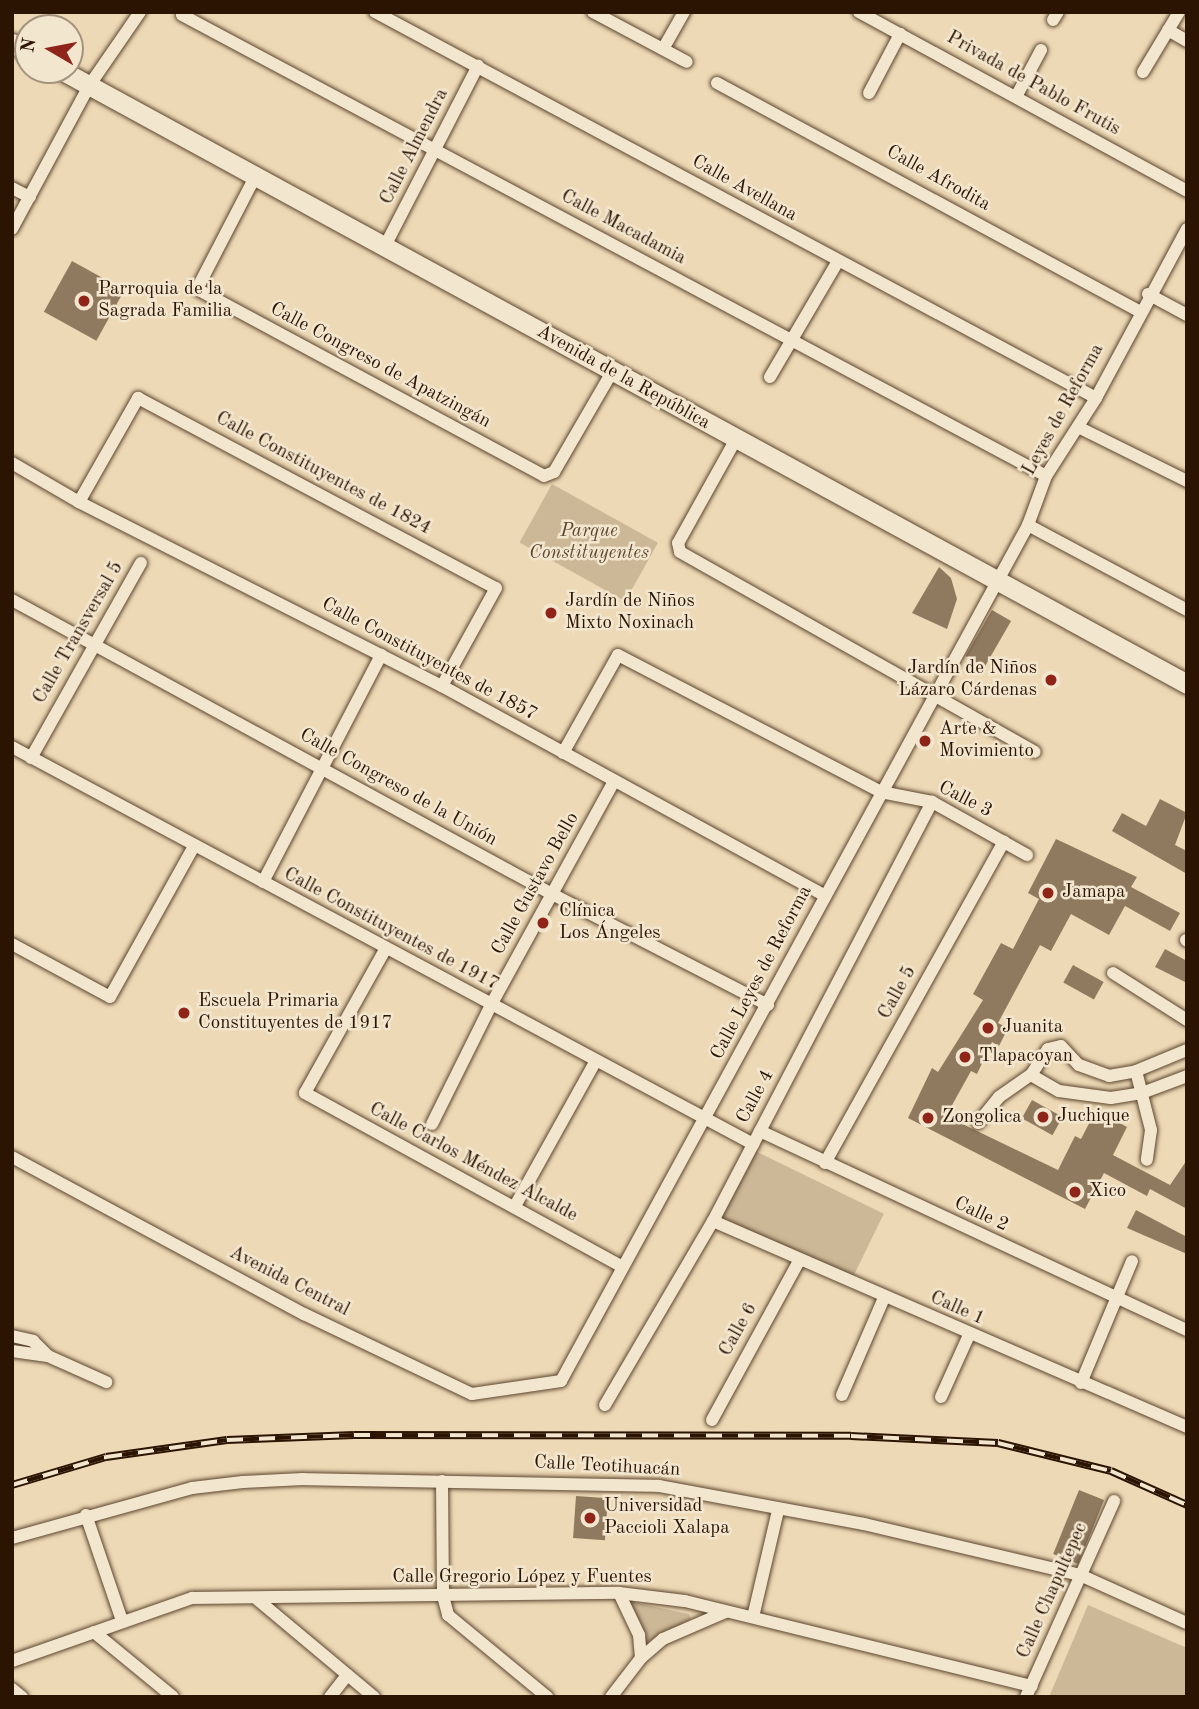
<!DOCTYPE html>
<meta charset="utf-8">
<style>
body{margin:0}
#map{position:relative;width:1199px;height:1709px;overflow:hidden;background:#edd9b5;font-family:"Old Standard TT",serif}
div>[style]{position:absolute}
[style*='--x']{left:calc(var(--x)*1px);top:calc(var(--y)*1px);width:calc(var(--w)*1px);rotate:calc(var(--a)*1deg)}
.green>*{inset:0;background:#ccb897;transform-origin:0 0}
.building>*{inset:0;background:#907a5f;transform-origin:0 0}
.roads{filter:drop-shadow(0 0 2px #5c452f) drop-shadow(0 0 2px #5c452f)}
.street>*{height:12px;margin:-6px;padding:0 6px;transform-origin:6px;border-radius:6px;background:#f3e6cf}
.secondary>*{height:19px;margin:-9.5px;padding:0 9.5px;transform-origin:9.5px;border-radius:9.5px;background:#f3e6cf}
.rail>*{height:8px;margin-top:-4px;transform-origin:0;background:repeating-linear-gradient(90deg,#f3e6cf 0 16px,#2b1402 0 32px);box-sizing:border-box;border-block:2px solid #2b1402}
.dots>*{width:19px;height:19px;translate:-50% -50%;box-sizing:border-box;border:4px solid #f3e6cf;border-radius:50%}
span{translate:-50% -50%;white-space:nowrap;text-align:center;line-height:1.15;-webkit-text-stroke:5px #f3e6cf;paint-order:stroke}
.street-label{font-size:19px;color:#2b1402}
.poi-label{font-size:19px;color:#2b1402}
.left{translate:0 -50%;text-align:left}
.right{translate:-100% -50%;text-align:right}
.park-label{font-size:19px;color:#5b452f;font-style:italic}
.frame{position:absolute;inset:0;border:14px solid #2b1402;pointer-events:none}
.north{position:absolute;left:14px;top:14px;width:70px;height:70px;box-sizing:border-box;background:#f3e6cf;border:2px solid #a3927d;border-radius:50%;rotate:280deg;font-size:19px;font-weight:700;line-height:28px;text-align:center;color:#2b1402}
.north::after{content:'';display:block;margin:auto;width:24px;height:32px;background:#8f2418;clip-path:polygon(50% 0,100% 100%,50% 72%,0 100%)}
</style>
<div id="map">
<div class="green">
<i style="left:552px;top:484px;width:121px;height:67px;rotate:29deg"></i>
<i style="left:749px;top:1148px;width:150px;height:76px;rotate:26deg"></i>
<i style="clip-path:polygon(627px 1601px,689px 1614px,691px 1619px,637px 1647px)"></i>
<i style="clip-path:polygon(1088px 1605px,1187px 1648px,1187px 1697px,1049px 1697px)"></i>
</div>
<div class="building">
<i style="left:72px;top:261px;width:60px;height:58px;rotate:29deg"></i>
<i style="clip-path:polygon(939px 567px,951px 578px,957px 599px,947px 629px,912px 613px)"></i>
<i style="left:992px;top:610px;width:22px;height:53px;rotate:30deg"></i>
<i style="clip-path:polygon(1160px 799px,1187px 813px,1175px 845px,1187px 851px,1187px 874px,1112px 831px,1122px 813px,1146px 826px)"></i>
<i style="clip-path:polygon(1056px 839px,1137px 877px,1131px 887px,1180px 913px,1170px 931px,1125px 906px,1109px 935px,1071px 914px,1051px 951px,1040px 945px,998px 1023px,1008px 1028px,999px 1046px,992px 1042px,977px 1074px,971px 1071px,946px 1116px,1058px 1170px,1075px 1136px,1081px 1139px,1096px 1110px,1127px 1127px,1113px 1155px,1170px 1185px,1187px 1160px,1187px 1209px,1150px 1189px,1147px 1196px,1104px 1173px,1085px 1209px,908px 1118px,932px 1068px,938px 1072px,983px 1000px,973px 994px,1001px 943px,1013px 949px,1039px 899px,1028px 893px)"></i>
<i style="clip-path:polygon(1165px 949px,1187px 961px,1187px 983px,1155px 967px)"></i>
<i style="left:1073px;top:965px;width:35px;height:20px;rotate:29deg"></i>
<i style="left:1032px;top:1100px;width:35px;height:21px;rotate:29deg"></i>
<i style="clip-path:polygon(1136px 1210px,1187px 1237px,1187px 1254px,1127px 1228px)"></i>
<i style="left:1079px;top:1490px;width:27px;height:69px;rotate:22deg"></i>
<i style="left:576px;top:1496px;width:32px;height:42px;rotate:4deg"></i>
</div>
<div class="roads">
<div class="street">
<i style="--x:375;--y:12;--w:818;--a:28.16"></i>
<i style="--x:593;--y:12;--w:106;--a:28"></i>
<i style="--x:859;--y:12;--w:374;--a:28.6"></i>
<i style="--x:182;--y:15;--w:979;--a:28.08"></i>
<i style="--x:1053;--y:20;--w:9;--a:-58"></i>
<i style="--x:1168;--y:30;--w:22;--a:30"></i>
<i style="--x:663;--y:49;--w:43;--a:-60.4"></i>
<i style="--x:1143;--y:72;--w:70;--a:-59"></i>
<i style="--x:717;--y:83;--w:480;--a:28.4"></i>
<i style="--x:869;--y:93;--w:67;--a:-62.3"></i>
<i style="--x:1017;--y:95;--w:51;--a:-61.9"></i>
<i style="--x:255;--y:177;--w:126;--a:117.4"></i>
<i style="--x:197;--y:289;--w:394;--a:28.3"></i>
<i style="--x:544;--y:476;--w:11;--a:-22"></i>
<i style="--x:554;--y:472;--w:116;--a:-59.9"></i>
<i style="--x:12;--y:188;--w:20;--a:27"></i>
<i style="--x:12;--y:229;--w:162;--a:-61.7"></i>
<i style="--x:89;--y:86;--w:90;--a:-55.4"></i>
<i style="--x:385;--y:246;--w:203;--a:-62.7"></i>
<i style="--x:1148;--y:294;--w:44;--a:28.3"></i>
<i style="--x:770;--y:377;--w:132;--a:-59.6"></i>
<i style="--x:1078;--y:427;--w:122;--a:26.4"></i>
<i style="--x:736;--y:439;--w:119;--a:119.1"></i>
<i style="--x:678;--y:543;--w:9;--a:77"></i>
<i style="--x:680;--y:552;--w:407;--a:29.4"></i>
<i style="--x:12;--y:463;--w:78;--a:30.2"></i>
<i style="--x:79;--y:502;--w:407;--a:26.9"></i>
<i style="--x:442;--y:686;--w:437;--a:28.7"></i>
<i style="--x:79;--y:502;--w:120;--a:-60.4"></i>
<i style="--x:138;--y:398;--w:405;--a:28"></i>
<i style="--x:496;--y:588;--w:112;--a:118.9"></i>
<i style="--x:1028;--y:525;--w:180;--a:28.1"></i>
<i style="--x:12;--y:600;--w:615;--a:28.57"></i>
<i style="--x:552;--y:894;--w:243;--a:27.2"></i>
<i style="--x:12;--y:747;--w:841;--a:28.18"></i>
<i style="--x:563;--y:753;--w:112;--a:-60.7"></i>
<i style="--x:618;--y:655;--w:297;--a:27.5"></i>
<i style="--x:881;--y:792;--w:52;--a:11.1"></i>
<i style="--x:932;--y:802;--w:109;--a:29.2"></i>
<i style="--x:31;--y:758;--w:224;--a:-60.6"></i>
<i style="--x:263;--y:882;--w:256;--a:-62.5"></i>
<i style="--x:1186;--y:940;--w:1;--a:45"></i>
<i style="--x:12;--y:944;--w:111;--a:28.4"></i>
<i style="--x:110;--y:997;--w:171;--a:-60.9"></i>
<i style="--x:386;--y:948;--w:166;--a:119.2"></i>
<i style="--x:305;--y:1093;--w:362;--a:28.7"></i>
<i style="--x:1113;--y:973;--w:88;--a:32.4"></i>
<i style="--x:1136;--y:1071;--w:61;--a:75.7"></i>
<i style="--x:1151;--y:1130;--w:30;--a:98"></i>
<i style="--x:1031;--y:1075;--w:31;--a:-57"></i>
<i style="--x:1048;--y:1049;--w:13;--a:-13"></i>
<i style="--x:1061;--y:1046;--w:26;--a:47"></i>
<i style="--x:1079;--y:1065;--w:32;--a:20"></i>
<i style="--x:1109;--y:1076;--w:27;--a:-10"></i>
<i style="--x:1136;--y:1071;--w:55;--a:-22.4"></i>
<i style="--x:1031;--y:1075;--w:32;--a:30"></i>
<i style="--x:1059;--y:1091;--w:52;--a:7.7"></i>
<i style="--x:1111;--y:1098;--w:31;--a:-9"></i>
<i style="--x:1142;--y:1093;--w:48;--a:-20.7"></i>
<i style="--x:978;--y:1123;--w:33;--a:-51"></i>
<i style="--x:999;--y:1097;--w:39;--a:-35"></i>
<i style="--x:432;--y:1124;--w:133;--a:-63.6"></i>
<i style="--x:491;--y:1005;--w:256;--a:-61.2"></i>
<i style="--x:760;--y:1131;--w:471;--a:25"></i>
<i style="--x:12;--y:1157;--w:332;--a:28.3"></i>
<i style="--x:304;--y:1314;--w:186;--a:25.5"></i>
<i style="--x:472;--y:1394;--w:90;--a:-8.3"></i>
<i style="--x:561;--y:1381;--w:975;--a:-61.38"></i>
<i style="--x:1028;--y:525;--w:52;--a:-69.8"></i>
<i style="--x:1046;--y:476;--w:93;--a:-57.3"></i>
<i style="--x:1096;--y:398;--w:192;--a:-61.7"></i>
<i style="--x:825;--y:1163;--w:368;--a:-60.9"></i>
<i style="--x:515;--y:1206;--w:165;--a:-60.9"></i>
<i style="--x:713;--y:1221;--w:517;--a:23.49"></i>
<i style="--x:12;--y:1336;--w:22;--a:13"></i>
<i style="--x:33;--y:1341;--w:21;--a:45"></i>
<i style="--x:48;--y:1356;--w:64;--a:24.1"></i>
<i style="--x:12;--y:1351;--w:36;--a:8"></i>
<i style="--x:1081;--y:1383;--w:132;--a:-67.3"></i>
<i style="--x:842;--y:1395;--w:106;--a:-66.6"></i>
<i style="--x:941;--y:1397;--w:68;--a:-65.7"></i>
<i style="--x:605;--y:1405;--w:213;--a:-59.6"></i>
<i style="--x:713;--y:1221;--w:473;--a:-62.4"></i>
<i style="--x:712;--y:1420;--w:183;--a:-61.3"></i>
<i style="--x:442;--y:1481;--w:115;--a:89.5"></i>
<i style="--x:443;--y:1596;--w:20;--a:75"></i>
<i style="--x:448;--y:1615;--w:129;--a:39.6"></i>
<i style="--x:86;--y:1515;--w:112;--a:71.2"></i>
<i style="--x:12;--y:1538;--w:187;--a:-15.5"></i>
<i style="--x:192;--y:1488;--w:51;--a:-6.7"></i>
<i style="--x:243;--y:1482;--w:60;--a:-2.9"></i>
<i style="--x:303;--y:1479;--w:356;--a:1.1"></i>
<i style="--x:659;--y:1486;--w:208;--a:10.5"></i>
<i style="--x:864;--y:1524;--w:222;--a:13.3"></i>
<i style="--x:1080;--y:1575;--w:117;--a:24.2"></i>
<i style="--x:619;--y:1593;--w:47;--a:64.5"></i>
<i style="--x:639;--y:1635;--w:23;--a:85"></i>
<i style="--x:258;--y:1600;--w:151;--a:39.9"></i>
<i style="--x:753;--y:1617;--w:110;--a:-76.8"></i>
<i style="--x:94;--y:1632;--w:102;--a:39.4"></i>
<i style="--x:12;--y:1661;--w:191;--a:-19.3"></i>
<i style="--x:192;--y:1598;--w:427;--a:-0.7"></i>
<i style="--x:619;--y:1593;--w:66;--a:6.9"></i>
<i style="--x:685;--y:1601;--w:357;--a:13.8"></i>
<i style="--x:12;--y:1689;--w:13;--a:39"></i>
<i style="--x:330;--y:1697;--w:28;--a:-52"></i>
<i style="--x:611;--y:1697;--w:49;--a:-52.4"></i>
<i style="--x:641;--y:1658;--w:29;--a:-41"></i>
<i style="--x:663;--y:1639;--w:68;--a:-23.5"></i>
<i style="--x:1026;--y:1697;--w:215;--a:-65.8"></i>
</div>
<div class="secondary">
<i style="--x:12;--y:43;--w:18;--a:29"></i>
<i style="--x:61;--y:70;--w:1283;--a:28.6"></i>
</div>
</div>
<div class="rail">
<i style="--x:12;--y:1485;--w:98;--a:-16.6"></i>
<i style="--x:106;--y:1457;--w:122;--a:-8"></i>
<i style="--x:227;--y:1440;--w:127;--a:-2.3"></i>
<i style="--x:354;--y:1435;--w:497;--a:0.1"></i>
<i style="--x:851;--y:1436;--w:147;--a:2.7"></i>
<i style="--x:998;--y:1443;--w:116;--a:13.9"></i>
<i style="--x:1111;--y:1471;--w:83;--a:24.1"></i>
</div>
<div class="dots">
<i style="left:84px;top:301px;background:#8f2418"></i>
<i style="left:551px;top:613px;background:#8f2418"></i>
<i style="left:1051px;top:680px;background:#8f2418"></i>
<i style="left:925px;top:741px;background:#8f2418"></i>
<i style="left:1048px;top:893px;background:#8f2418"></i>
<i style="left:543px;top:923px;background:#8f2418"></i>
<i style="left:184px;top:1013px;background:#8f2418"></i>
<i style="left:988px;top:1028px;background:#8f2418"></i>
<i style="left:965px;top:1057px;background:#8f2418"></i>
<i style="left:1043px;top:1117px;background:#8f2418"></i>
<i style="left:928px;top:1118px;background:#8f2418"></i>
<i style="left:1075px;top:1192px;background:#8f2418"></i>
<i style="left:590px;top:1518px;background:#8f2418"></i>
</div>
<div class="street-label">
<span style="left:1033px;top:84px;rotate:29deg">Privada de Pablo Frutis</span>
<span style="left:415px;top:147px;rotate:-63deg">Calle Almendra</span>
<span style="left:938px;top:179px;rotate:29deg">Calle Afrodita</span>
<span style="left:744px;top:189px;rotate:29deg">Calle Avellana</span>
<span style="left:623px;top:228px;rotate:28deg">Calle Macadamia</span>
<span style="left:380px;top:366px;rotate:28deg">Calle Congreso de Apatzingán</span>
<span style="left:623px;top:378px;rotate:29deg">Avenida de la República</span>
<span style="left:1064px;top:410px;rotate:-61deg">Leyes de Reforma</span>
<span style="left:323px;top:474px;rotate:28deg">Calle Constituyentes de 1824</span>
<span style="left:79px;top:633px;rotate:-60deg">Calle Transversal 5</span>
<span style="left:429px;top:660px;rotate:28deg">Calle Constituyentes de 1857</span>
<span style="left:398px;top:788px;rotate:29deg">Calle Congreso de la Unión</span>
<span style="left:965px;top:800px;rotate:27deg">Calle 3</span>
<span style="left:536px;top:884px;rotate:-61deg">Calle Gustavo Bello</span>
<span style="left:391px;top:930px;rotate:28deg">Calle Constituyentes de 1917</span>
<span style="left:762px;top:973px;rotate:-62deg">Calle Leyes de Reforma</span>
<span style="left:898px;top:993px;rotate:-61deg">Calle 5</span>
<span style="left:756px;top:1097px;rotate:-62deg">Calle 4</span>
<span style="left:473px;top:1163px;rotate:28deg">Calle Carlos Méndez Alcalde</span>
<span style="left:981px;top:1215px;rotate:25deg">Calle 2</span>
<span style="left:289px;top:1282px;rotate:27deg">Avenida Central</span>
<span style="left:957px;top:1309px;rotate:24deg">Calle 1</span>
<span style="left:739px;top:1330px;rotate:-61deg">Calle 6</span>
<span style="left:607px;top:1467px;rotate:3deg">Calle Teotihuacán</span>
<span style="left:522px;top:1578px">Calle Gregorio López y Fuentes</span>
<span style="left:1053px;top:1591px;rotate:-66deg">Calle Chapultepec</span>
</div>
<div class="poi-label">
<span class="left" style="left:98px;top:301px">Parroquia de la<br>Sagrada Familia</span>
<span class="left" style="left:565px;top:613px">Jardín de Niños<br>Mixto Noxinach</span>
<span class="right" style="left:1037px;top:680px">Jardín de Niños<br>Lázaro Cárdenas</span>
<span class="left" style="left:939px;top:741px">Arte &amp;<br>Movimiento</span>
<span class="left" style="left:1062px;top:893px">Jamapa</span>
<span class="left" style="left:559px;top:923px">Clínica<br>Los Ángeles</span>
<span class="left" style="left:198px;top:1013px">Escuela Primaria<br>Constituyentes de 1917</span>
<span class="left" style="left:1002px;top:1028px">Juanita</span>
<span class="left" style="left:979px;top:1057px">Tlapacoyan</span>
<span class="left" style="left:1057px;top:1117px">Juchique</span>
<span class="left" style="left:942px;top:1118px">Zongolica</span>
<span class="left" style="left:1089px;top:1192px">Xico</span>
<span class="left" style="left:604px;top:1518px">Universidad<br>Paccioli Xalapa</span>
</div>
<div class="park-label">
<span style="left:589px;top:543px">Parque<br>Constituyentes</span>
</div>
<div class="frame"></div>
<div class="north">N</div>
</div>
